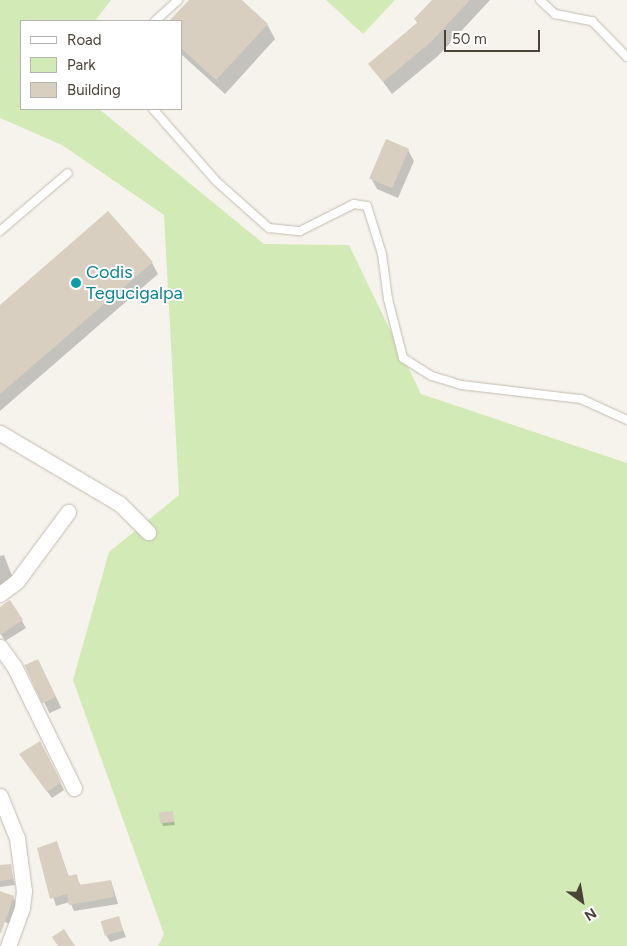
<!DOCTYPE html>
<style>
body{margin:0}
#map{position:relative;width:627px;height:946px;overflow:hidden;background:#f6f3ec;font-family:Figtree,sans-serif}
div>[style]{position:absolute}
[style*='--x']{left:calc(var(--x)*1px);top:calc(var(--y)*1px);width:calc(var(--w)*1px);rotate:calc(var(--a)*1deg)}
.green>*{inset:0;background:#d2eab5}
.shadow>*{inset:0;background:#0003;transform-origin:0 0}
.building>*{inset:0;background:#d8cfc1;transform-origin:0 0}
.roads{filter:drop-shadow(0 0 1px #c2bbae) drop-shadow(0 0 1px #c2bbae)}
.service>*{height:8px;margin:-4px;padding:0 4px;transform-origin:4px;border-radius:4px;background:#fff}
.minor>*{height:15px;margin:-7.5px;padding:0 7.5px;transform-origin:7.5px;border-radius:7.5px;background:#fff}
.dots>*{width:14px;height:14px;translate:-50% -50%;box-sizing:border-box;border:2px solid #fff;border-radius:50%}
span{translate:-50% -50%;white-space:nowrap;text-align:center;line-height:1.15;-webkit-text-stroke:4px #fff;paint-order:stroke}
.culture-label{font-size:18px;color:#0d838f}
.left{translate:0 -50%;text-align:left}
.legend{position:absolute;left:20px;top:20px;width:162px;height:90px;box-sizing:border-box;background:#fff;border:1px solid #b7b4b0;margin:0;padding:6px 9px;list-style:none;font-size:15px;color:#4b4439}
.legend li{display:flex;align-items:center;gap:10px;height:25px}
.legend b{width:25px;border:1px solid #b7b4b0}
.north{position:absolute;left:557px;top:876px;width:50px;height:50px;-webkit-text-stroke:4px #fff;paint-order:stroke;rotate:148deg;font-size:14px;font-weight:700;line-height:20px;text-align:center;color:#4b4439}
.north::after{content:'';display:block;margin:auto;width:18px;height:22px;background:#4b4439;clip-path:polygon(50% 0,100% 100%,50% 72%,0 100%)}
.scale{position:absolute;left:444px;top:30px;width:96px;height:22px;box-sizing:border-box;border:2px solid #4b4439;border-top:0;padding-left:6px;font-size:15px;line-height:18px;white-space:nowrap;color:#4b4439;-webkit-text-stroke:4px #fff;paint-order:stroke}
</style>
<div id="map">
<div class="green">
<i style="clip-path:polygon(0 0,111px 0,95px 21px,21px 21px,21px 109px,99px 109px,264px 244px,349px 245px,421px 394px,627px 463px,627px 946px,158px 946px,164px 934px,73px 680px,109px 552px,179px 495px,164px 215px,62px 145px,0 118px)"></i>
<i style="clip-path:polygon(326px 0,395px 0,363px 34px)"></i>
</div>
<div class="shadow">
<i style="clip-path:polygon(190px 0,240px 0,267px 24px,275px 39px,225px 94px,181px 54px,181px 21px,171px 21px)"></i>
<i style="clip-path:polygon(433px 0,490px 0,438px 56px,392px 94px,370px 64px,418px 24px,415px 19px)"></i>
<i style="clip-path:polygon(408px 150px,414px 161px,398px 198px,377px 189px,371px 178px)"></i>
<i style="clip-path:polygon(152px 263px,158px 274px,0 411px,0 306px)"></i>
<i style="clip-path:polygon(4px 555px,14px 581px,0 585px,0 556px)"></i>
<i style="clip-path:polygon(0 608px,22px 621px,26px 628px,5px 641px,0 633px)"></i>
<i style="left:38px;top:660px;width:53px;height:13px;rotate:64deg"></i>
<i style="clip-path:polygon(44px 749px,64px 790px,52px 798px,25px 761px)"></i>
<i style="clip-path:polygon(172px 812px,175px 825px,163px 826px,162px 823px)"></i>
<i style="clip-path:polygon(57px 843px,69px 877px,76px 876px,81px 886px,111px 881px,118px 904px,74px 911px,70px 902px,56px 906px,38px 849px)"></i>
<i style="clip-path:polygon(10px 865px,15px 885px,0 887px,0 867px)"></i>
<i style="clip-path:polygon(0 892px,13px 897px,16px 903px,9px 924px,0 919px)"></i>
<i style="clip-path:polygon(118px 917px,126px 937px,110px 942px,106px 935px)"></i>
</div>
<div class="building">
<i style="clip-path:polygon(189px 0,242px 0,268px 24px,216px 80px,181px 48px,181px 21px,169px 21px)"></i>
<i style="clip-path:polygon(432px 0,470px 0,431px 42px,383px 82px,368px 64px,418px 22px,414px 19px)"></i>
<i style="left:386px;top:139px;width:25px;height:43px;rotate:23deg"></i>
<i style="clip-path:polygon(108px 211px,153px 262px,0 394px,0 305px)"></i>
<i style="clip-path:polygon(10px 600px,23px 620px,0 635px,0 607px)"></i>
<i style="left:38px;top:659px;width:42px;height:15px;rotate:65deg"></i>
<i style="clip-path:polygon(40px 741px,61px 782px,47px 792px,19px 754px)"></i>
<i style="left:173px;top:811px;width:11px;height:14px;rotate:85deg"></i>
<i style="clip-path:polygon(57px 841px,68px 876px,77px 874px,79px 885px,111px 880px,114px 897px,69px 905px,67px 894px,50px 899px,37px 848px)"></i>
<i style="clip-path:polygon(11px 864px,13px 879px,0 881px,0 865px)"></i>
<i style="clip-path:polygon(0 891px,14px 896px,1px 933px,0 933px)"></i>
<i style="left:119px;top:916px;width:15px;height:19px;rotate:74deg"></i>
<i style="clip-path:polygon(64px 929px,75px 946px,58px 946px,52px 937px)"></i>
</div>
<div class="roads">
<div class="service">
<i style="--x:540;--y:0;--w:21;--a:43"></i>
<i style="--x:555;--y:14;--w:38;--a:11"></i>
<i style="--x:592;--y:21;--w:50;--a:45.8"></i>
<i style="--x:155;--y:21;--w:31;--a:-42"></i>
<i style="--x:153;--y:109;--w:96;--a:48.8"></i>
<i style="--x:216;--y:181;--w:71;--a:41.6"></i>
<i style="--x:269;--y:228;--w:31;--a:6"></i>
<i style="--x:300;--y:231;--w:60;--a:-26.6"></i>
<i style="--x:354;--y:204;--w:13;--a:9"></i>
<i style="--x:367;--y:206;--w:50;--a:72.6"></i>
<i style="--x:382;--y:254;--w:45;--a:82.4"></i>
<i style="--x:388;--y:299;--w:61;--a:75.7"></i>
<i style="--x:403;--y:358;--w:34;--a:32"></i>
<i style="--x:432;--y:376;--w:30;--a:17"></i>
<i style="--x:461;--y:385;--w:121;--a:6.7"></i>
<i style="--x:581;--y:399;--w:51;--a:24.5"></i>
<i style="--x:0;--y:231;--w:89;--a:-40.5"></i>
</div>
<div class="minor">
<i style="--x:0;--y:433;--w:139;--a:30.6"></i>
<i style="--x:120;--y:504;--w:40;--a:45"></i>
<i style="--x:0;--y:594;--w:21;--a:-37"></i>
<i style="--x:17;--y:581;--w:86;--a:-53.5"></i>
<i style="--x:0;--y:647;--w:24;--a:54"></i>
<i style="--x:14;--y:666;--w:136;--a:63.8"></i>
<i style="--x:0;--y:796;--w:45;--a:68"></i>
<i style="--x:17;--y:838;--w:53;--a:82.5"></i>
<i style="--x:24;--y:891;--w:17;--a:97"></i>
<i style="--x:22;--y:908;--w:40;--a:110.2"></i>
</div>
</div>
<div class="dots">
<i style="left:76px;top:283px;background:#0f9aa8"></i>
</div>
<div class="culture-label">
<span class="left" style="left:86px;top:283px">Codis<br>Tegucigalpa</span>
</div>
<ul class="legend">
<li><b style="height:6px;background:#fff"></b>Road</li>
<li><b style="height:14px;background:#d2eab5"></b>Park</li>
<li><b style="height:14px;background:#d8cfc1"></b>Building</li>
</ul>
<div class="north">N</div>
<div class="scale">50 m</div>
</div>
